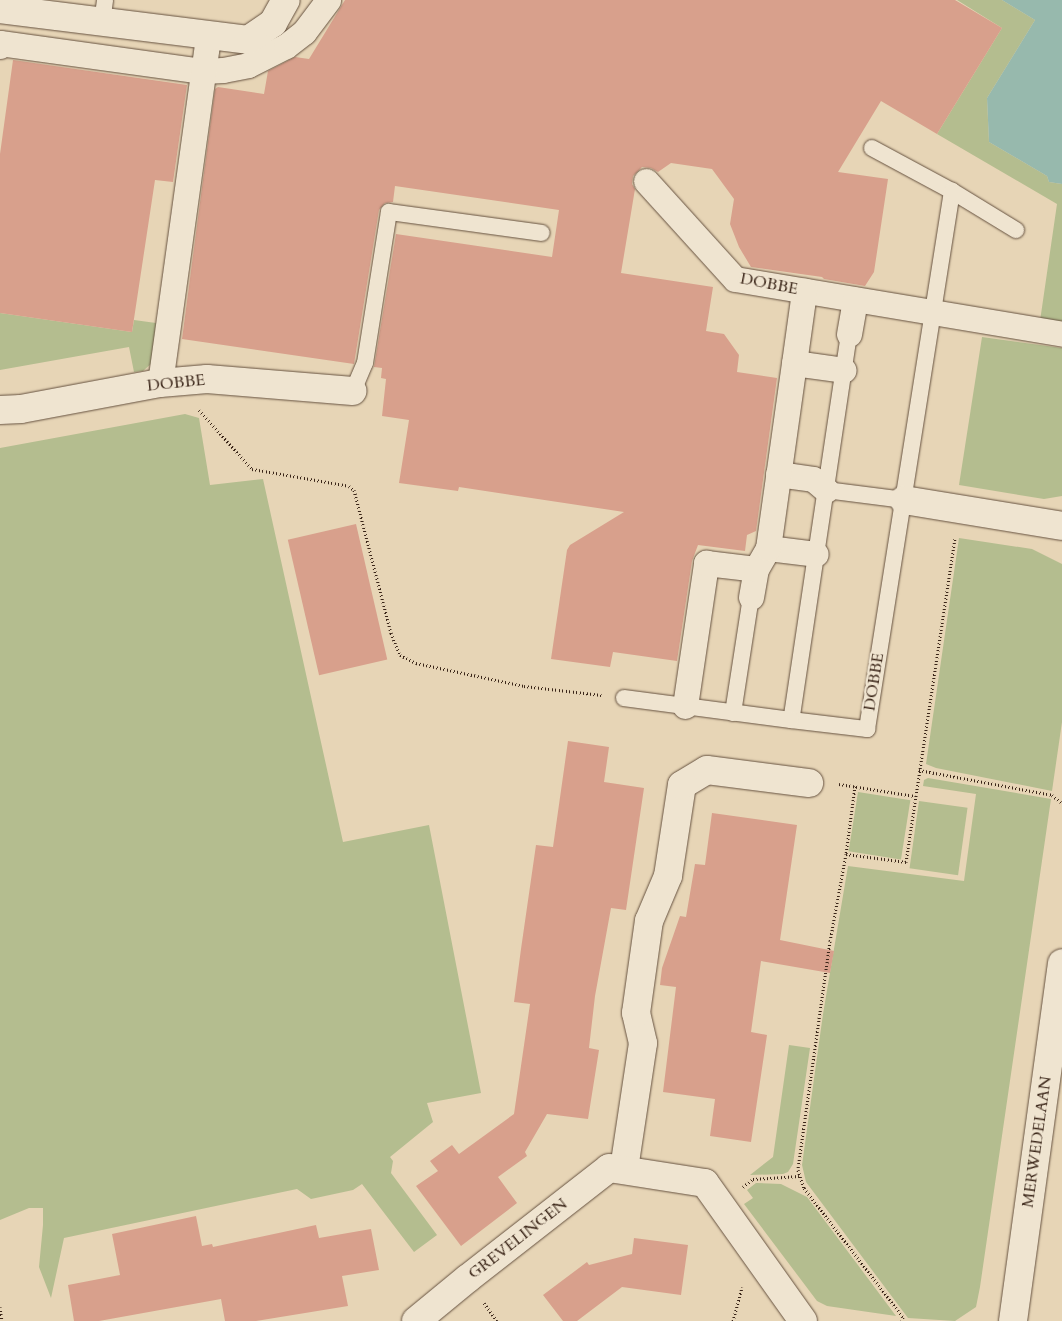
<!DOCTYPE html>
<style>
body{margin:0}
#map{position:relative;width:1062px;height:1321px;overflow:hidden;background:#e7d5b6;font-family:Cardo,serif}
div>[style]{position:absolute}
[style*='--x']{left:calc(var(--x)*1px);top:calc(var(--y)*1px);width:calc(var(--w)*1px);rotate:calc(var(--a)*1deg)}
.green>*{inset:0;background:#b4bd8f;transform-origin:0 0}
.water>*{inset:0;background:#97b9ad}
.building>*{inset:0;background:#d8a08c;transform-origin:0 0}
.path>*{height:3px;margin-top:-1.5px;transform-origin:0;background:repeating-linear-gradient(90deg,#3b2619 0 1px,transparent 0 3.5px)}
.roads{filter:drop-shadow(0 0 1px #665240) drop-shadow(0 0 1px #665240)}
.service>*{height:16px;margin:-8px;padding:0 8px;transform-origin:8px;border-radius:8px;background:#efe4d0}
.pedestrian>*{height:25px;margin:-12.5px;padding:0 12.5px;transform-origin:12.5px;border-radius:12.5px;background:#efe4d0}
.minor>*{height:28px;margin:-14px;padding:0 14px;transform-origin:14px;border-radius:14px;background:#efe4d0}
.tertiary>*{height:28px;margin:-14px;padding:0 14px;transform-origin:14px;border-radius:14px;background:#efe4d0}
span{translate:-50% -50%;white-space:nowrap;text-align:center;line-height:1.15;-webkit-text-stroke:4.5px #efe4d0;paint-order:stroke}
.street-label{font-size:16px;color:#3b2619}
</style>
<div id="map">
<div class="green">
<i style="clip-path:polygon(957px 0,1002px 0,1035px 20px,987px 98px,989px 142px,1047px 176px,1049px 182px,1062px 184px,1062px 324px,1040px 321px,1057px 204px,937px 134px,1002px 28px)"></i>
<i style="clip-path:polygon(0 313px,132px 332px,134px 320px,156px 323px,152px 363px,143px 371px,134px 372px,129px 347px,0 370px)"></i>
<i style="clip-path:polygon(982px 337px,1062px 348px,1062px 496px,1044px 499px,959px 485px)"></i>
<i style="clip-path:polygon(185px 414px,199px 418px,210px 485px,263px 479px,343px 842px,429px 825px,481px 1093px,427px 1103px,433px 1122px,390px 1157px,393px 1161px,391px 1173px,437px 1235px,414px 1252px,362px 1184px,353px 1190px,311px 1199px,297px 1189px,64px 1238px,51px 1298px,39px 1267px,43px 1225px,43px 1208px,29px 1208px,0 1220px,0 448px)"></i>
<i style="clip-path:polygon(959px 538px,1032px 549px,1062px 564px,1062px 722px,1052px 791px,936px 768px,926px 764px)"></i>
<i style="clip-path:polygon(928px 778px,1051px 799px,980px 1287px,976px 1307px,955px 1321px,908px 1318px,806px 1182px,802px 1165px,823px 1014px,848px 866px,964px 881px,976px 794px,923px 786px,924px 780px)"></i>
<i style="left:858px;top:792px;width:53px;height:60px;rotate:9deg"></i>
<i style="left:919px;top:801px;width:49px;height:68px;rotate:8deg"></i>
<i style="clip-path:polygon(789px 1045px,810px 1048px,793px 1164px,788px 1172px,783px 1174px,750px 1175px,773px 1157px)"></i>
<i style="clip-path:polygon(756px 1183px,781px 1184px,807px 1197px,896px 1316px,827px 1306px,817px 1301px,744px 1204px,753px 1198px,747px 1190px)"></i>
</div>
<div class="water">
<i style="clip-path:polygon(1002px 0,1062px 0,1062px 184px,1049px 182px,1047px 176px,989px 142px,987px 98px,1035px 20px)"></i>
</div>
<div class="building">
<i style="clip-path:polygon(345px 0,955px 0,1002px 28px,937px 134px,881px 101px,838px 172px,888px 179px,874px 272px,865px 286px,824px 279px,822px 277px,751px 267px,739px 247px,730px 224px,734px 199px,712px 169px,671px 163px,658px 172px,651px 168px,642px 167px,633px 176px,632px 184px,635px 189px,621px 273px,713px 287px,706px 331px,724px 334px,739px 355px,737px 372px,777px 378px,756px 531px,747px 535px,745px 551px,698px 545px,692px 561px,677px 661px,613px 652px,610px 667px,551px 659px,567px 550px,570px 545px,624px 512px,459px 487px,458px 491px,399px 483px,409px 420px,382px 416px,386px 379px,381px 378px,382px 368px,374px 367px,396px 234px,552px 257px,559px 210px,395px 186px,393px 202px,385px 203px,379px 210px,354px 364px,182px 339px,215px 89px,218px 87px,264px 94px,268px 71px,295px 57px,309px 59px)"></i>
<i style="clip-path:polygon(13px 60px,187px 85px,173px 182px,155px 180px,132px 332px,0 313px,0 154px)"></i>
<i style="left:356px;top:524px;width:139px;height:70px;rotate:77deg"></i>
<i style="clip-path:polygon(568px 741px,609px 747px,604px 782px,644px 788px,626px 910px,611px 908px,595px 996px,589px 1048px,599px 1050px,588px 1119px,547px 1114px,525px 1152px,527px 1156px,498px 1177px,517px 1203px,461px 1246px,416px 1186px,438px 1171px,430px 1161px,452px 1145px,459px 1154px,514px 1114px,530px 1004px,514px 1002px,521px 949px,536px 845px,553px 847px)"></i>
<i style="clip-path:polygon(712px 813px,797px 825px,780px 940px,834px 951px,830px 973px,761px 961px,751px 1032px,767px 1035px,751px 1142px,710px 1136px,715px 1099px,663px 1092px,676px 987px,660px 985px,662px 968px,680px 916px,686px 917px,695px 864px,705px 865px)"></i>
<i style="clip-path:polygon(196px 1216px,202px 1246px,212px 1244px,213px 1247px,316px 1225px,319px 1238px,371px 1229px,379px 1270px,342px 1276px,348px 1306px,256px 1321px,225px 1321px,221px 1299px,99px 1321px,74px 1321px,68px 1285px,120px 1275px,112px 1234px)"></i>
<i style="clip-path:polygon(634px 1238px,688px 1245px,681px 1295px,622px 1287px,577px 1321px,563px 1321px,543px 1295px,587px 1262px,589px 1265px,632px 1254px)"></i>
</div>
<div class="path">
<i style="--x:199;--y:410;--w:79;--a:48.1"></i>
<i style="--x:252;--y:469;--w:98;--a:9.9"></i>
<i style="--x:349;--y:486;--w:6;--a:39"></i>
<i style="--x:354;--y:490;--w:148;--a:75.5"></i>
<i style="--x:391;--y:633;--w:24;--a:68"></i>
<i style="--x:400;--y:655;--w:18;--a:27"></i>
<i style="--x:416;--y:663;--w:110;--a:12"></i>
<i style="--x:524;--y:686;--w:78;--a:6.7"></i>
<i style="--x:919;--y:770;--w:135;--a:10.6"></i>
<i style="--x:1052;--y:795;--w:13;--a:39"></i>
<i style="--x:839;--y:784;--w:77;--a:9"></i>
<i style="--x:855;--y:786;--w:69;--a:97.5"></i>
<i style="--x:846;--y:854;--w:88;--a:100.4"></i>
<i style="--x:830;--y:941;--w:231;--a:98"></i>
<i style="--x:798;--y:1170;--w:19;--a:72"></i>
<i style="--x:804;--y:1188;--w:163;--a:52.5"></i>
<i style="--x:903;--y:1317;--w:4;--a:104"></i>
<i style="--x:846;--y:854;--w:61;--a:7.6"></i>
<i style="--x:906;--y:862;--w:327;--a:-81.4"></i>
<i style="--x:743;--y:1187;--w:13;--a:-39"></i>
<i style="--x:753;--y:1179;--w:46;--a:-3.7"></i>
<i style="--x:484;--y:1303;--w:22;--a:54"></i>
<i style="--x:0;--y:1307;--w:14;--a:82"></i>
<i style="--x:733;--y:1321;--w:35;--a:-75"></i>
</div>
<div class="roads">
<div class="service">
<i style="--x:102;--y:22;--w:22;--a:-82"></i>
<i style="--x:872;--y:148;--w:91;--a:28.3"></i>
<i style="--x:849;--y:334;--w:390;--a:98.5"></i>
<i style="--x:791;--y:720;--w:77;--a:6.8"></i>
<i style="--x:867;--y:729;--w:545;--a:-81.02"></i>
<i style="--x:952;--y:191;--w:75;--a:31.4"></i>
<i style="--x:353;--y:391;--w:30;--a:-67"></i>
<i style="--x:365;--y:363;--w:153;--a:-81"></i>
<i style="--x:389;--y:212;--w:154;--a:7.8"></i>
<i style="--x:826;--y:490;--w:79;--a:7.3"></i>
<i style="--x:624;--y:698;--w:168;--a:7.5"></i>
<i style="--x:733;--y:713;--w:117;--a:-81.2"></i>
</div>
<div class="pedestrian">
<i style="--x:0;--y:46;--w:3;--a:-90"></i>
<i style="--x:0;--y:43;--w:205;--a:7.9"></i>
<i style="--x:203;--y:71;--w:20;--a:-3"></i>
<i style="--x:223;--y:70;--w:25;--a:-11"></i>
<i style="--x:248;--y:65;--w:42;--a:-26.6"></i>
<i style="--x:286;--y:46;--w:23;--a:-38"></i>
<i style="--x:304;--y:32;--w:40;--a:-53"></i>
<i style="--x:646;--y:181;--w:132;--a:47.8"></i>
<i style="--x:735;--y:279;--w:332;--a:9.5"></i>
<i style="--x:849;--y:334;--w:35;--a:-80"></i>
<i style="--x:794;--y:363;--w:50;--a:8"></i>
<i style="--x:160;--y:383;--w:349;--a:-82.1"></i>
<i style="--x:778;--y:474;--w:35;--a:8"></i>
<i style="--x:813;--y:479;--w:17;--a:40"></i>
<i style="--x:768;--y:548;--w:48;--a:7.1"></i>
<i style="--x:751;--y:597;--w:28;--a:-80"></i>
<i style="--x:685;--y:706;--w:145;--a:-81.6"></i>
<i style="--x:706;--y:563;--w:50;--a:6.8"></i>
<i style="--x:756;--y:569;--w:24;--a:-60"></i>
<i style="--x:768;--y:548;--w:260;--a:-82"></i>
</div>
<div class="minor">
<i style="--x:0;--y:9;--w:250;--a:7.1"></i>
<i style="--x:248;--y:40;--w:30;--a:-34"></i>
<i style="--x:273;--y:23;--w:26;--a:-61"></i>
<i style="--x:0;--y:410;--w:21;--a:-3"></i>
<i style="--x:21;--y:409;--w:141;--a:-10.6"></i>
<i style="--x:160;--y:383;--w:47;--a:-4.9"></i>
<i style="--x:207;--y:379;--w:146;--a:4.7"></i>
<i style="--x:904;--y:500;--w:160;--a:9.3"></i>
<i style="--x:624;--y:1169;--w:127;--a:-81.4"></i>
<i style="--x:643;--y:1043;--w:31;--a:-103"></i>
<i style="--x:636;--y:1013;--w:93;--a:-82"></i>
<i style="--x:649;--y:921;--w:49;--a:-67.1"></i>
<i style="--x:668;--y:876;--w:92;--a:-81.3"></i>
<i style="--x:682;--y:785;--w:29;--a:-31"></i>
<i style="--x:707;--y:770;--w:103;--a:7.3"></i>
<i style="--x:416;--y:1321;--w:66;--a:-39.5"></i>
<i style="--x:467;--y:1279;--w:180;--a:-38"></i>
<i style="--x:609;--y:1168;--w:97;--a:8.9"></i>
<i style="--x:705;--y:1183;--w:169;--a:54.6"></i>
</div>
<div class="tertiary">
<i style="--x:1013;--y:1321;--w:361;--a:-82.2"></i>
</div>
</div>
<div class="street-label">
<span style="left:769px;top:284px;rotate:11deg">DOBBE</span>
<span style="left:176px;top:383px;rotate:-6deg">DOBBE</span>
<span style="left:874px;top:682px;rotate:-81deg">DOBBE</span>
<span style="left:1037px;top:1142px;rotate:-82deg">MERWEDELAAN</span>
<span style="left:518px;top:1239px;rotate:-38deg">GREVELINGEN</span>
</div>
</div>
